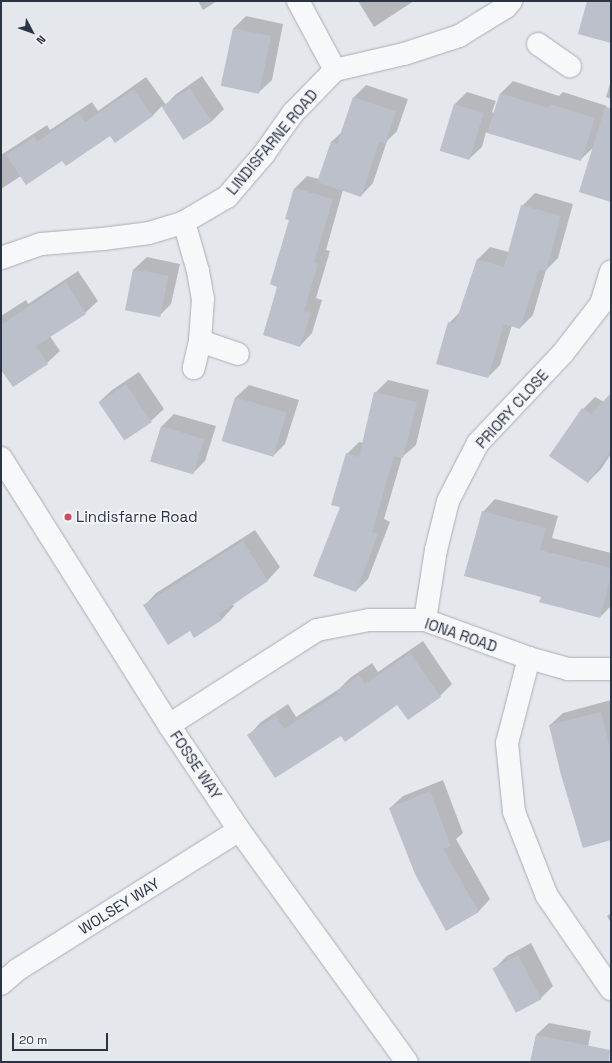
<!DOCTYPE html>
<style>
body{margin:0}
#map{position:relative;width:612px;height:1063px;overflow:hidden;background:#e4e7ec;font-family:"Space Grotesk",sans-serif}
div>[style]{position:absolute}
[style*='--x']{left:calc(var(--x)*1px);top:calc(var(--y)*1px);width:calc(var(--w)*1px);rotate:calc(var(--a)*1deg)}
.shadow>*{inset:0;background:#0003}
.building>*{inset:0;background:#bbc0ca;transform-origin:0 0}
.roads{filter:drop-shadow(0 0 1px #a9aeb7) drop-shadow(0 0 1px #a9aeb7)}
.minor>*{height:22px;margin:-11px;padding:0 11px;transform-origin:11px;border-radius:11px;background:#f7f8fa}
.dots>*{width:11px;height:11px;translate:-50% -50%;box-sizing:border-box;border:2px solid #f4f6f9;border-radius:50%}
span{translate:-50% -50%;white-space:nowrap;text-align:center;line-height:1.15;-webkit-text-stroke:3.5px #f4f6f9;paint-order:stroke}
.street-label{font-size:15px;color:#2b3445}
.poi-label{font-size:15px;color:#2b3445}
.left{translate:0 -50%;text-align:left}
.frame{position:absolute;inset:0;border:2px solid #2b3445;pointer-events:none}
.north{position:absolute;left:12px;top:12px;width:40px;height:40px;-webkit-text-stroke:3px #f4f6f9;paint-order:stroke;rotate:131deg;font-size:11px;font-weight:700;line-height:16px;text-align:center;color:#2b3445}
.north::after{content:'';display:block;margin:auto;width:14px;height:18px;background:#2b3445;clip-path:polygon(50% 0,100% 100%,50% 72%,0 100%)}
.scale{position:absolute;left:12px;top:1033px;width:96px;height:18px;box-sizing:border-box;border:2px solid #2b3445;border-top:0;padding-left:5px;font-size:12px;line-height:14px;white-space:nowrap;color:#2b3445;-webkit-text-stroke:3px #f4f6f9;paint-order:stroke}
</style>
<div id="map">
<div class="shadow">
<i style="clip-path:polygon(198px 1px,217px 1px,203px 10px)"></i>
<i style="clip-path:polygon(358px 1px,414px 1px,374px 27px)"></i>
<i style="clip-path:polygon(246px 16px,283px 24px,272px 80px,259px 92px,233px 29px)"></i>
<i style="clip-path:polygon(202px 76px,224px 109px,212px 121px,184px 139px,162px 106px,152px 116px,110px 134px,63px 160px,21px 176px,1px 189px,1px 155px,47px 125px,50px 130px,92px 102px,98px 111px,146px 77px,166px 105px,175px 95px)"></i>
<i style="clip-path:polygon(513px 81px,559px 96px,563px 92px,607px 106px,593px 148px,580px 160px,486px 132px,482px 147px,469px 159px,455px 104px,467px 92px,496px 101px,492px 112px,494px 113px,501px 93px)"></i>
<i style="clip-path:polygon(611px 81px,611px 99px,606px 97px)"></i>
<i style="clip-path:polygon(366px 85px,408px 99px,397px 131px,387px 141px,373px 183px,361px 196px,343px 190px,326px 250px,330px 251px,316px 298px,322px 300px,312px 333px,300px 346px,279px 286px,295px 188px,307px 176px,319px 179px,331px 142px,342px 132px,354px 97px)"></i>
<i style="clip-path:polygon(535px 193px,573px 204px,558px 258px,546px 270px,533px 315px,520px 328px,512px 325px,500px 365px,488px 377px,449px 323px,460px 312px,477px 260px,490px 247px,509px 252px,522px 206px)"></i>
<i style="clip-path:polygon(147px 257px,180px 264px,171px 304px,159px 316px,126px 309px,134px 269px)"></i>
<i style="clip-path:polygon(78px 271px,98px 301px,85px 313px,50px 336px,60px 351px,47px 363px,13px 386px,1px 368px,1px 316px,26px 300px,28px 304px)"></i>
<i style="clip-path:polygon(139px 372px,164px 409px,151px 421px,99px 402px,112px 390px)"></i>
<i style="clip-path:polygon(388px 380px,429px 390px,416px 445px,402px 457px,384px 519px,390px 522px,368px 579px,356px 591px,341px 506px,347px 454px,359px 442px,363px 443px,375px 393px)"></i>
<i style="clip-path:polygon(249px 385px,299px 400px,285px 444px,273px 456px,236px 397px)"></i>
<i style="clip-path:polygon(611px 395px,611px 454px,601px 469px,588px 482px,583px 409px,595px 397px,604px 402px)"></i>
<i style="clip-path:polygon(174px 414px,216px 426px,205px 461px,193px 473px,151px 460px,162px 426px)"></i>
<i style="clip-path:polygon(495px 499px,558px 516px,552px 538px,611px 553px,611px 606px,600px 617px,542px 596px,483px 512px)"></i>
<i style="clip-path:polygon(255px 530px,280px 567px,268px 580px,232px 604px,234px 606px,222px 619px,194px 637px,190px 630px,144px 606px,156px 593px)"></i>
<i style="clip-path:polygon(423px 641px,452px 684px,440px 696px,398px 704px,341px 735px,249px 735px,261px 722px,288px 704px,296px 717px,339px 689px,350px 678px,372px 663px,378px 672px)"></i>
<i style="clip-path:polygon(611px 700px,611px 839px,550px 725px,563px 713px)"></i>
<i style="clip-path:polygon(443px 780px,463px 833px,456px 839px,490px 899px,478px 912px,390px 808px,403px 796px)"></i>
<i style="clip-path:polygon(611px 913px,611px 923px,607px 916px)"></i>
<i style="clip-path:polygon(531px 943px,553px 986px,541px 998px,516px 1011px,494px 969px,507px 956px)"></i>
<i style="clip-path:polygon(549px 1023px,591px 1031px,585px 1062px,531px 1062px,536px 1035px)"></i>
</div>
<div class="building">
<i style="clip-path:polygon(587px 1px,611px 1px,611px 43px,578px 34px)"></i>
<i style="left:233px;top:28px;width:39px;height:59px;rotate:12deg"></i>
<i style="left:190px;top:88px;width:40px;height:34px;rotate:57deg"></i>
<i style="clip-path:polygon(134px 89px,153px 116px,115px 143px,110px 136px,66px 166px,62px 161px,26px 185px,6px 155px,34px 137px,37px 142px,79px 113px,85px 122px)"></i>
<i style="clip-path:polygon(500px 93px,548px 108px,550px 104px,595px 118px,581px 161px,487px 133px)"></i>
<i style="clip-path:polygon(353px 97px,396px 111px,385px 144px,379px 142px,361px 197px,317px 182px,331px 142px,337px 144px)"></i>
<i style="left:454px;top:104px;width:31px;height:49px;rotate:17deg"></i>
<i style="clip-path:polygon(605px 107px,611px 108px,611px 202px,579px 192px)"></i>
<i style="clip-path:polygon(294px 188px,333px 199px,314px 262px,318px 264px,304px 311px,311px 313px,300px 347px,263px 335px,277px 287px,270px 284px,289px 220px,285px 219px)"></i>
<i style="clip-path:polygon(521px 205px,561px 216px,546px 271px,539px 269px,520px 329px,504px 324px,488px 378px,436px 364px,448px 322px,455px 324px,477px 259px,504px 267px)"></i>
<i style="left:133px;top:269px;width:36px;height:42px;rotate:11deg"></i>
<i style="clip-path:polygon(66px 282px,86px 314px,36px 346px,48px 364px,13px 387px,1px 370px,1px 325px)"></i>
<i style="left:126px;top:384px;width:46px;height:33px;rotate:56deg"></i>
<i style="clip-path:polygon(374px 392px,417px 402px,403px 458px,394px 456px,372px 532px,378px 534px,356px 592px,313px 576px,340px 507px,331px 505px,346px 453px,359px 457px)"></i>
<i style="clip-path:polygon(611px 393px,611px 450px,588px 483px,549px 456px,582px 408px,591px 414px)"></i>
<i style="left:235px;top:397px;width:54px;height:46px;rotate:17deg"></i>
<i style="left:161px;top:426px;width:45px;height:37px;rotate:17deg"></i>
<i style="clip-path:polygon(482px 511px,546px 528px,540px 550px,611px 568px,611px 576px,600px 618px,539px 602px,541px 597px,464px 576px)"></i>
<i style="clip-path:polygon(243px 541px,268px 581px,219px 614px,222px 620px,194px 638px,190px 631px,168px 645px,143px 605px)"></i>
<i style="clip-path:polygon(410px 653px,441px 697px,408px 720px,397px 705px,345px 742px,341px 736px,275px 778px,247px 735px,276px 716px,284px 729px,339px 693px,337px 691px,359px 675px,365px 684px)"></i>
<i style="clip-path:polygon(601px 712px,611px 752px,611px 840px,583px 848px,561px 775px,549px 725px)"></i>
<i style="clip-path:polygon(430px 791px,451px 846px,443px 849px,479px 912px,446px 931px,415px 874px,389px 808px)"></i>
<i style="left:518px;top:955px;width:50px;height:29px;rotate:62deg"></i>
<i style="clip-path:polygon(536px 1035px,610px 1050px,609px 1062px,530px 1062px)"></i>
</div>
<div class="roads">
<div class="minor">
<i style="--x:298;--y:1;--w:78;--a:61.8"></i>
<i style="--x:538;--y:44;--w:39;--a:35"></i>
<i style="--x:184;--y:222;--w:51;--a:74.1"></i>
<i style="--x:198;--y:271;--w:28;--a:80"></i>
<i style="--x:203;--y:299;--w:42;--a:94.1"></i>
<i style="--x:200;--y:341;--w:28;--a:103"></i>
<i style="--x:1;--y:258;--w:42;--a:-19.3"></i>
<i style="--x:41;--y:244;--w:62;--a:-4.6"></i>
<i style="--x:103;--y:239;--w:46;--a:-7.4"></i>
<i style="--x:149;--y:233;--w:37;--a:-17"></i>
<i style="--x:184;--y:222;--w:50;--a:-30.2"></i>
<i style="--x:227;--y:197;--w:57;--a:-49.3"></i>
<i style="--x:264;--y:154;--w:50;--a:-54.7"></i>
<i style="--x:293;--y:113;--w:60;--a:-45.7"></i>
<i style="--x:335;--y:70;--w:71;--a:-13.1"></i>
<i style="--x:404;--y:54;--w:58;--a:-18.1"></i>
<i style="--x:459;--y:36;--w:55;--a:-31.7"></i>
<i style="--x:506;--y:7;--w:8;--a:-50"></i>
<i style="--x:200;--y:341;--w:40;--a:18.9"></i>
<i style="--x:1;--y:458;--w:315;--a:57.8"></i>
<i style="--x:169;--y:725;--w:126;--a:56.3"></i>
<i style="--x:239;--y:830;--w:286;--a:54.1"></i>
<i style="--x:425;--y:620;--w:71;--a:-81.1"></i>
<i style="--x:436;--y:550;--w:50;--a:-76.2"></i>
<i style="--x:448;--y:501;--w:65;--a:-62.7"></i>
<i style="--x:478;--y:443;--w:124;--a:-46.6"></i>
<i style="--x:563;--y:353;--w:62;--a:-52.2"></i>
<i style="--x:601;--y:304;--w:34;--a:-73"></i>
<i style="--x:529;--y:658;--w:88;--a:104.5"></i>
<i style="--x:507;--y:743;--w:69;--a:84.2"></i>
<i style="--x:514;--y:812;--w:90;--a:68.6"></i>
<i style="--x:547;--y:896;--w:113;--a:55.5"></i>
<i style="--x:169;--y:725;--w:176;--a:-32.7"></i>
<i style="--x:317;--y:630;--w:53;--a:-10.9"></i>
<i style="--x:369;--y:620;--w:56;--a:0"></i>
<i style="--x:425;--y:620;--w:111;--a:20.1"></i>
<i style="--x:529;--y:658;--w:41;--a:15.8"></i>
<i style="--x:568;--y:669;--w:43;--a:0"></i>
<i style="--x:1;--y:984;--w:21;--a:-41"></i>
<i style="--x:17;--y:970;--w:262;--a:-32.2"></i>
</div>
</div>
<div class="dots">
<i style="left:68px;top:517px;background:#d1495b"></i>
</div>
<div class="street-label">
<span style="left:272px;top:142px;rotate:-50deg">LINDISFARNE ROAD</span>
<span style="left:512px;top:409px;rotate:-48deg">PRIORY CLOSE</span>
<span style="left:461px;top:635px;rotate:19deg">IONA ROAD</span>
<span style="left:196px;top:765px;rotate:56deg">FOSSE WAY</span>
<span style="left:119px;top:906px;rotate:-32deg">WOLSEY WAY</span>
</div>
<div class="poi-label">
<span class="left" style="left:76px;top:517px">Lindisfarne Road</span>
</div>
<div class="frame"></div>
<div class="north">N</div>
<div class="scale">20 m</div>
</div>
